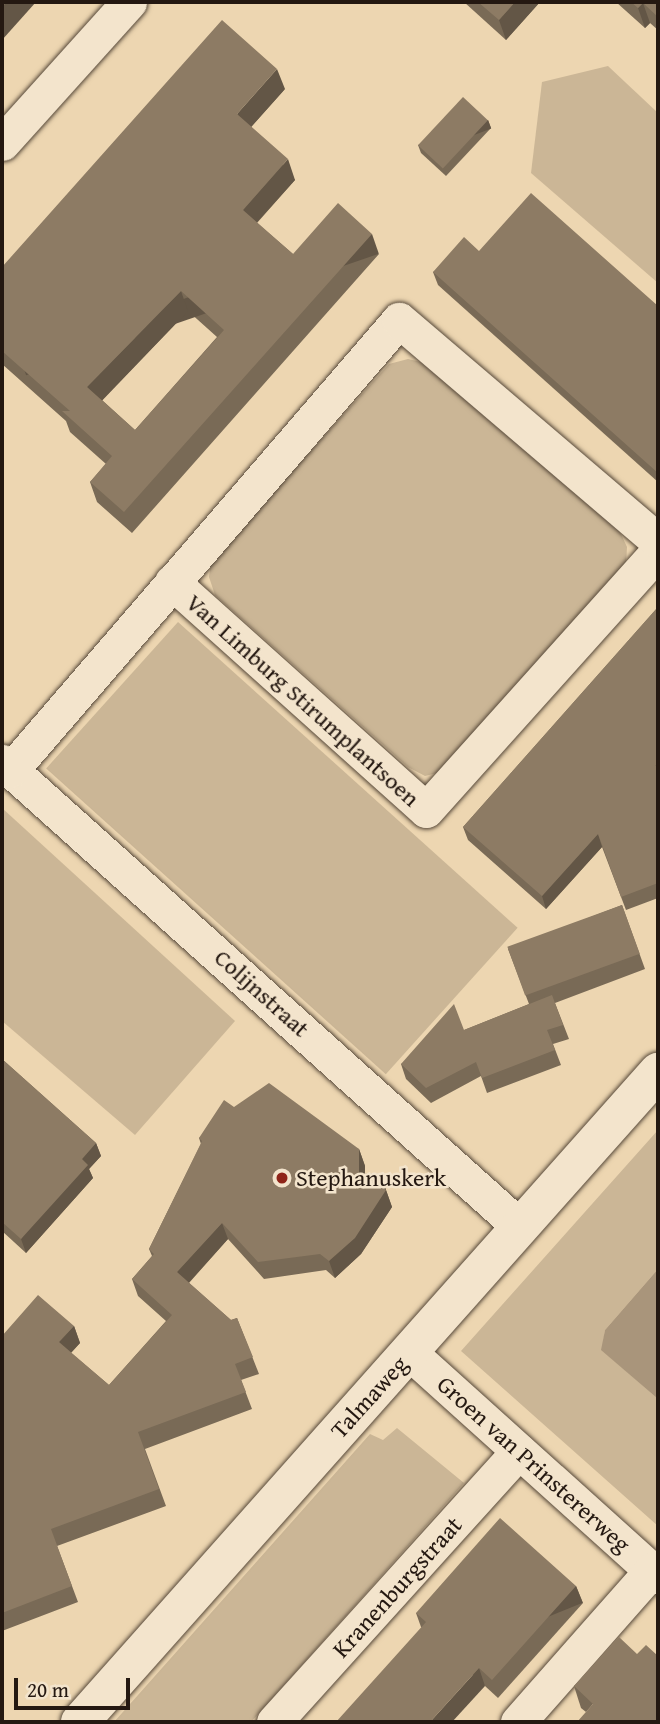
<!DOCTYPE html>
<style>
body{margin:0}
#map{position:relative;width:660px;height:1724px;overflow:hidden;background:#edd6b1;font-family:"Gentium Book Plus",serif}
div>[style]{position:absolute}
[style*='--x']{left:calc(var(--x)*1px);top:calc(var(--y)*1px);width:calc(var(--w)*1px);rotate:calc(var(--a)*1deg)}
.green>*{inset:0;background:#cbb696;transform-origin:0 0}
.water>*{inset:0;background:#a9957b}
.roads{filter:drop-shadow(0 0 2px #564839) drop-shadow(0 0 2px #564839)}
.street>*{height:35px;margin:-17.5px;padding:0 17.5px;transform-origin:17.5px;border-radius:17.5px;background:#f3e4cc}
.secondary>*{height:38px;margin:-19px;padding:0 19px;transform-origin:19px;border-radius:19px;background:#f3e4cc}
.wall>*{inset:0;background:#796a56}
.shaded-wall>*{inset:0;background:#635646;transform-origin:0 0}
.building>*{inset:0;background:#8d7b64;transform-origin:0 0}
.dots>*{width:19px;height:19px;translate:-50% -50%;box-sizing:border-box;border:4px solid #f3e4cc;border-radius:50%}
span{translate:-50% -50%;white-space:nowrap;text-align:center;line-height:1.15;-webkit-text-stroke:5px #f3e4cc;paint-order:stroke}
.street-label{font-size:24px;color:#241811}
.poi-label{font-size:24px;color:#241811}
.left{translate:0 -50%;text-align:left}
.frame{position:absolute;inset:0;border:4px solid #241811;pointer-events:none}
.scale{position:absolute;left:14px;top:1678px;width:116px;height:32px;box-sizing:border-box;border:4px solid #241811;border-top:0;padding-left:9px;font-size:21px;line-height:24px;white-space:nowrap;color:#241811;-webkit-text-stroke:5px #f3e4cc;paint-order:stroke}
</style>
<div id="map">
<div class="green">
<i style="clip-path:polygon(608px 66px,658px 113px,658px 283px,531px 173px,542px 82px)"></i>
<i style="clip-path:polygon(408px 359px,425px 363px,620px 532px,627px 547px,626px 565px,441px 772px,425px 776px,408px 767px,215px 595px,209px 577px,211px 562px,389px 364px)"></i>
<i style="left:178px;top:622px;width:457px;height:197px;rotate:42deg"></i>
<i style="clip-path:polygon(2px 808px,235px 1021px,135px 1135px,2px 1021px)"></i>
<i style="clip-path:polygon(658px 1130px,658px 1269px,605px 1330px,602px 1350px,658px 1399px,658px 1526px,461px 1351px)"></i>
<i style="clip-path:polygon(397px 1428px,464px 1483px,251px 1722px,114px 1722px,370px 1434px,383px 1440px)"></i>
</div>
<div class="water">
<i style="clip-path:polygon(658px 1269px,656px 1331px,658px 1399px,601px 1350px,605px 1330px)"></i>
</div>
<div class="roads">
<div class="street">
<i style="--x:2;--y:143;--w:190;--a:-48"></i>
<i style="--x:172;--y:582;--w:341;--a:41.9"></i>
<i style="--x:426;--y:810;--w:348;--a:-48.1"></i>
<i style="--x:2;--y:762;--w:696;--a:41.91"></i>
<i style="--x:11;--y:770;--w:594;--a:-49.23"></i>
<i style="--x:399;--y:320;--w:340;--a:40.5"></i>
<i style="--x:409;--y:1352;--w:335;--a:42"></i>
<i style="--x:274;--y:1722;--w:365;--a:-47.9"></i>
<i style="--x:518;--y:1722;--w:203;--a:-48.6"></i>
</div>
<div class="secondary">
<i style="--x:80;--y:1722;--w:870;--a:-48.36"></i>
</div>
</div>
<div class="wall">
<i style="clip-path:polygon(464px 2px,540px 2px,506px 40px)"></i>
<i style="clip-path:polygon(616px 2px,658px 2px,658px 30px,650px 23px,645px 28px)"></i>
<i style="clip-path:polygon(evenodd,285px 89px,251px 127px,295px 180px,257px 223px,293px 254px,379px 254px,132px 533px,97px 502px,90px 482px,106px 464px,70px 432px,66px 421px,2px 364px,2px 267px,285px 89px,188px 311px,217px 337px,135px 430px,102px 400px,188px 311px)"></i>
<i style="clip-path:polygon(488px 120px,491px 128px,446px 176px,421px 153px,418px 145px)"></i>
<i style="clip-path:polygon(479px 251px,658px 306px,658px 482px,438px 285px,433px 272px)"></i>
<i style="clip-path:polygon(658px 607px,658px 898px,626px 910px,602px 847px,546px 909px,468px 840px,463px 827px)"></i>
<i style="clip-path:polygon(622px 905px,645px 969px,555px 1003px,569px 1039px,553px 1044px,561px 1065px,487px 1093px,481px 1076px,431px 1103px,406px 1079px,401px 1064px,464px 1030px,529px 1004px,508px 949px)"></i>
<i style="clip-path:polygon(2px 1059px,96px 1143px,101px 1156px,89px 1169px,93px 1178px,26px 1253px,2px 1231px)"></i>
<i style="clip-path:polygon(234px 1107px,359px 1149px,365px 1166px,365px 1174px,380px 1173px,392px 1207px,361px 1254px,335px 1278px,326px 1270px,264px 1279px,228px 1239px,189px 1283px,231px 1320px,237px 1318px,259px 1374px,241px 1380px,252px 1409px,145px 1449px,166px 1506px,57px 1546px,78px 1602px,2px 1631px,2px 1336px,74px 1326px,80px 1343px,71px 1353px,109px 1385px,166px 1321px,138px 1296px,132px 1279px,152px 1256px,149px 1249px,201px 1144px,199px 1138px)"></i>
<i style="clip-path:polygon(576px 1586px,583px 1603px,498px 1698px,421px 1627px,416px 1613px)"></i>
<i style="clip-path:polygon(637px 1654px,586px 1712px,581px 1708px,574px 1686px)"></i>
</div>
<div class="shaded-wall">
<i style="clip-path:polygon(6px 2px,36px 2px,2px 40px,2px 7px)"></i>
<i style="clip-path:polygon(515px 2px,540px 2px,506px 40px,499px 20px)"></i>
<i style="clip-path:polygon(643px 3px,650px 23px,645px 28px,638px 8px)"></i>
<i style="clip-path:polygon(277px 69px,285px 89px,244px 135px,237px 114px)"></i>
<i style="left:488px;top:120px;width:9px;height:66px;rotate:69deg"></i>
<i style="clip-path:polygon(288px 159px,295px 180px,250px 230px,243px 210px)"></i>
<i style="left:372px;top:234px;width:21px;height:373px;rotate:71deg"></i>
<i style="clip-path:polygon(181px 291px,188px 311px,95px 408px,87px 387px)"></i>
<i style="clip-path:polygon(598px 834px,602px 847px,546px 909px,542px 896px)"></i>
<i style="clip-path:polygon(96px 1143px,101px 1156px,89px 1169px,93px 1178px,26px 1253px,21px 1239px,82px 1159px)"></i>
<i style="clip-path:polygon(359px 1149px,365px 1166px,365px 1191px,359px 1174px)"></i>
<i style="clip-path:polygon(380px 1173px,392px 1207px,361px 1254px,335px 1278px,329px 1261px,380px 1185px)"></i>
<i style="clip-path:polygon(222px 1223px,228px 1239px,183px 1289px,177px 1272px)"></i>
<i style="clip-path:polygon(74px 1326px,80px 1343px,65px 1359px,59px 1342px)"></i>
<i style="left:576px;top:1586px;width:18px;height:126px;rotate:68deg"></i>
<i style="clip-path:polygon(479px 1668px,485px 1686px,452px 1722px,430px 1722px)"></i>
</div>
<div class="building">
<i style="clip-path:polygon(478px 2px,515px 2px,499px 20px)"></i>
<i style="clip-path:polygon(631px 2px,658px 2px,658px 17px,643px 3px,638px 8px)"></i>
<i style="clip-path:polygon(evenodd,222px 20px,277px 69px,237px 114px,288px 159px,243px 210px,293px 254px,338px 203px,372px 234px,124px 512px,90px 482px,112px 456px,62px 411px,70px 411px,2px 351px,2px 267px,222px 20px,181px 291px,224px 330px,135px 430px,87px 387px,181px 291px)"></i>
<i style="left:463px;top:97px;width:34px;height:66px;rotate:43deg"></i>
<i style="clip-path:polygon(531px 193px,658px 306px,658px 473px,433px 272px,464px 237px,479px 251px)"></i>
<i style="clip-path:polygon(658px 607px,658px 763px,655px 766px,658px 765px,658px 883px,621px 897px,598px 834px,542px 896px,463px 827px)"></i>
<i style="left:622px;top:905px;width:52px;height:122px;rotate:70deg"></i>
<i style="clip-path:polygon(552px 995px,563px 1025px,547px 1030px,555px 1050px,482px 1078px,476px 1062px,426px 1088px,401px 1064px,454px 1004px,464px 1030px)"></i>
<i style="clip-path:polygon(2px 1059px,96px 1143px,82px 1159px,88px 1165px,21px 1239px,2px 1222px)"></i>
<i style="clip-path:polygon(269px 1083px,359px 1149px,359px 1174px,380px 1173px,380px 1185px,386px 1190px,355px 1238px,329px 1261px,320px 1254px,258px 1262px,222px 1223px,177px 1272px,231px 1320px,237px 1318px,253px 1357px,235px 1364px,246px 1392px,138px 1432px,159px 1489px,51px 1529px,72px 1586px,2px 1613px,2px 1336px,38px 1295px,74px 1326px,59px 1342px,109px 1385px,172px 1315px,132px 1279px,154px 1254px,149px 1249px,202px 1141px,199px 1138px,224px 1100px,234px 1107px)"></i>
<i style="clip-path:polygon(500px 1518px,576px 1586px,492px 1680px,479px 1668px,430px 1722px,336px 1722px,426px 1622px,416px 1613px)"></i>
<i style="clip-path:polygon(619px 1637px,637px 1654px,646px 1645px,658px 1656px,658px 1722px,577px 1722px,593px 1704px,574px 1686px)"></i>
</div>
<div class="dots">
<i style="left:282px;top:1178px;background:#8f2418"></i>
</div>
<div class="street-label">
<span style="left:303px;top:700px;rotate:42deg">Van Limburg Stirumplantsoen</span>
<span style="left:262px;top:993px;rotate:42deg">Colijnstraat</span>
<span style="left:369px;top:1397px;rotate:-48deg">Talmaweg</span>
<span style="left:534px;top:1464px;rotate:42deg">Groen van Prinstererweg</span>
<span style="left:397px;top:1587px;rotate:-48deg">Kranenburgstraat</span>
</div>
<div class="poi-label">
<span class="left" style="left:296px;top:1178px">Stephanuskerk</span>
</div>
<div class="frame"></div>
<div class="scale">20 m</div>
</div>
